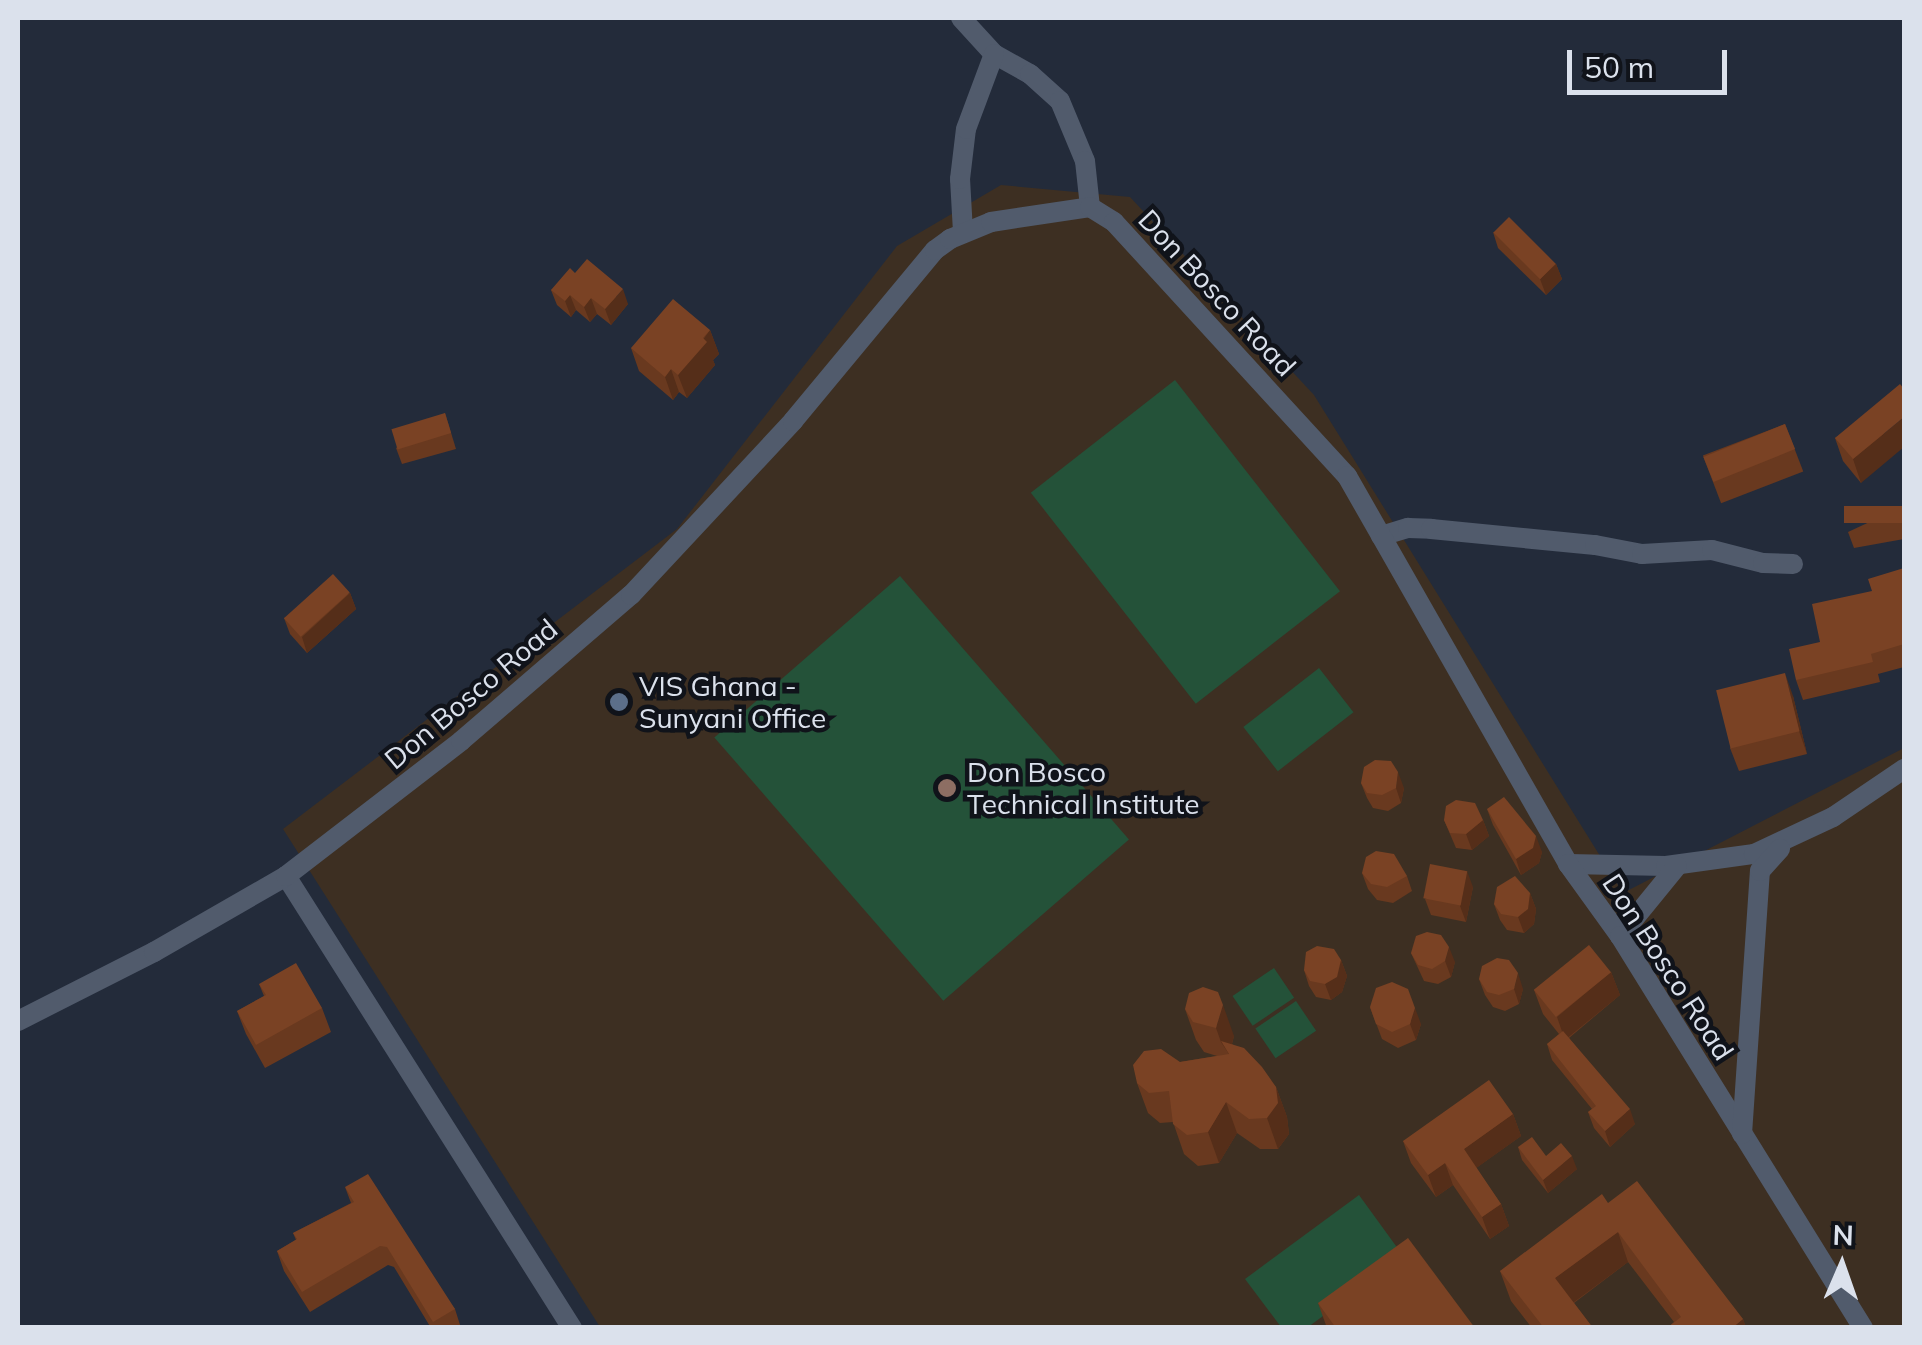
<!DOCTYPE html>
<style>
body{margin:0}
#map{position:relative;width:1922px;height:1345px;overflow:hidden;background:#232b3a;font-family:Mulish,sans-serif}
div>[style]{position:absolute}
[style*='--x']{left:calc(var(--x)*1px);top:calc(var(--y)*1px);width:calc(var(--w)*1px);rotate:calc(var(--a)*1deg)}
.education>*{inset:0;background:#3d2f22}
.green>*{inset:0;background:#245239;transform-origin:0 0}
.minor>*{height:20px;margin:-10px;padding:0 10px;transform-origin:10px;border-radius:10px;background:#515b6c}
.wall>*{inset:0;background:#69391f;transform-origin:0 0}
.shaded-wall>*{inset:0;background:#552e19}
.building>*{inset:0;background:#7a4224;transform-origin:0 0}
.dots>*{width:28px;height:28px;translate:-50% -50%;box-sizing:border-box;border:5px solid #10131a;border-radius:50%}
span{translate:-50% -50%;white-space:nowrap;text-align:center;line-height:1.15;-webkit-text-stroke:9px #10131a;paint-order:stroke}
.street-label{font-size:28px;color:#dbe1ec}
.poi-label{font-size:28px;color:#dbe1ec}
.left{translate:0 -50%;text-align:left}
.frame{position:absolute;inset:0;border:20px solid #dbe1ec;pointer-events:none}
.north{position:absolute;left:1792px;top:1215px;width:100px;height:100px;-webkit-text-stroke:8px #10131a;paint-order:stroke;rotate:2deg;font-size:28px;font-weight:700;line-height:40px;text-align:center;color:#dbe1ec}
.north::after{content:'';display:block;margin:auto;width:35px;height:45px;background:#dbe1ec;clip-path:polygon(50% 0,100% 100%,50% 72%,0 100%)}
.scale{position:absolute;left:1567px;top:50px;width:160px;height:45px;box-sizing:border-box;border:5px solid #dbe1ec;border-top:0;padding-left:12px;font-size:30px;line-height:35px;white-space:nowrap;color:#dbe1ec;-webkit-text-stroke:8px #10131a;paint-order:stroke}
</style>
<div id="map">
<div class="education">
<i style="clip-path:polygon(1001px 185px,1130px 197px,1314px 395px,1623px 893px,1904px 748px,1904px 1327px,600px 1327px,283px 829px,677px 529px,897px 246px)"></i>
</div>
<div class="green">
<i style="left:1175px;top:380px;width:268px;height:183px;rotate:52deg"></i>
<i style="left:900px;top:576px;width:349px;height:246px;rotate:49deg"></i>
<i style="left:1319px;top:668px;width:56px;height:96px;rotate:52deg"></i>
<i style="left:1274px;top:968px;width:36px;height:50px;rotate:56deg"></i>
<i style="left:1296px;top:1001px;width:36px;height:49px;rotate:56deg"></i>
<i style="clip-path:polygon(1359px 1195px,1404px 1257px,1308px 1327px,1281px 1327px,1245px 1279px)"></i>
</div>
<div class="minor">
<i style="--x:961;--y:18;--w:49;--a:47.5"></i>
<i style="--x:994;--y:54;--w:41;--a:29.1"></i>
<i style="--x:1030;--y:74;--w:40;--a:42"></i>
<i style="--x:1060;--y:101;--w:65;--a:67.4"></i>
<i style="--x:1085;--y:161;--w:46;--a:83.8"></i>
<i style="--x:963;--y:232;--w:53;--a:-93.2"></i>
<i style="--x:960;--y:179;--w:50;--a:-83.2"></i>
<i style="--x:966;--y:129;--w:80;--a:-69.5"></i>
<i style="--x:1381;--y:536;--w:28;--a:-17"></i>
<i style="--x:1408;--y:528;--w:23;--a:2"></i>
<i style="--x:1431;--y:529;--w:165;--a:5.6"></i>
<i style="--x:1595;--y:545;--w:48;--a:10.8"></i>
<i style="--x:1642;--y:554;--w:70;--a:-3.3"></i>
<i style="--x:1712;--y:550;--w:53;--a:14.3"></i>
<i style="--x:1763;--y:563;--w:30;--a:2"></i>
<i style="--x:1568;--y:864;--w:98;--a:1.2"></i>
<i style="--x:1666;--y:866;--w:89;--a:-7.8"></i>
<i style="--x:1754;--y:854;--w:87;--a:-25.1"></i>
<i style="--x:1833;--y:817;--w:86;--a:-34.1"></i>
<i style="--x:286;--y:876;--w:535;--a:57.68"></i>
<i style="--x:1620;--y:936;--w:90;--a:-50.8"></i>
<i style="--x:18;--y:1021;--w:153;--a:-26.9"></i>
<i style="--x:154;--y:952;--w:152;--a:-29.9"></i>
<i style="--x:286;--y:876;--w:221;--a:-37.6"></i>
<i style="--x:461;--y:741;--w:224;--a:-40.7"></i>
<i style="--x:631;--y:595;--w:238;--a:-47"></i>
<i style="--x:793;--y:421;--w:222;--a:-50.3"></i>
<i style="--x:935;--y:250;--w:19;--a:-36"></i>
<i style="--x:950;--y:239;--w:44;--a:-22.5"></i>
<i style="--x:991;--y:222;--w:100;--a:-8.6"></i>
<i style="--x:1090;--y:207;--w:28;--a:32"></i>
<i style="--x:1114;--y:222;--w:345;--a:47.5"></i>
<i style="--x:1347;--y:476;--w:447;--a:60.3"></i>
<i style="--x:1568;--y:864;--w:89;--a:54.2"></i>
<i style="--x:1620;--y:936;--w:461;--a:58.2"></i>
<i style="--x:1742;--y:1134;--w:264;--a:-86.1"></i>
<i style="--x:1760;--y:871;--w:30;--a:-48"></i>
</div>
<div class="wall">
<i style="clip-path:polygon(1493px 232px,1556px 264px,1562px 279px,1546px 295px,1498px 248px)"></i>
<i style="clip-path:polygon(575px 273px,628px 304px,611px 325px,597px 314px,590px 322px,576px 310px,571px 317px,557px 305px,551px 290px)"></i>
<i style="clip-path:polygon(710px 330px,719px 354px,713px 360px,715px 365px,687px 398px,679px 392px,673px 400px,639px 371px,631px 348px)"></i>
<i style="clip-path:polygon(1904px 389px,1861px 483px,1843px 461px,1835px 438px)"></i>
<i style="clip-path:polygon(445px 413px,456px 449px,402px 464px,396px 448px)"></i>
<i style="left:1785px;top:424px;width:51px;height:88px;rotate:69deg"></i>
<i style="clip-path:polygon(1904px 506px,1904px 539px,1854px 548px,1848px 532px)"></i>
<i style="clip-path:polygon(1904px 568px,1904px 667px,1878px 674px,1880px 682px,1803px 700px,1796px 680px,1820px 642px)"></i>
<i style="clip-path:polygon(350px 593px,356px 609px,307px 653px,290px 634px,284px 618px)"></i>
<i style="clip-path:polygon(1793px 696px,1807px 754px,1739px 771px,1730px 748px)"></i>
<i style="clip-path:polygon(1361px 783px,1404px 788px,1401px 803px,1388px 811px,1373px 808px,1367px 798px)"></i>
<i style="clip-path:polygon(1487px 809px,1542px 852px,1539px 863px,1521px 875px,1493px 825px)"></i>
<i style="clip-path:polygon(1444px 820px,1483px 820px,1489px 836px,1472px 850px,1456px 848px)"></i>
<i style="clip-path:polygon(1362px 873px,1407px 876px,1412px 891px,1393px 903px,1377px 900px,1368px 889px)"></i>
<i style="clip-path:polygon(1473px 887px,1466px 922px,1431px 915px,1425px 899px)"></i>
<i style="clip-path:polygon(1530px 893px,1536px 909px,1534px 924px,1524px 933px,1507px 930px,1500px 920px,1494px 904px)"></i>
<i style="clip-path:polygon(1411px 953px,1455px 962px,1451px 977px,1438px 984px,1424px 981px)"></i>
<i style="clip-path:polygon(1341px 960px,1347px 976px,1342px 992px,1331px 1000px,1316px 997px,1309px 986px,1304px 970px)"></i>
<i style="clip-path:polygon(1611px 972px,1620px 995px,1569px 1038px,1635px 1124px,1610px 1147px,1594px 1128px,1588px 1112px,1592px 1109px,1552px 1060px,1547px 1044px,1559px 1034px,1543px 1014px,1534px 990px)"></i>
<i style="clip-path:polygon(1479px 979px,1523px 989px,1519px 1004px,1505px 1011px,1493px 1007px,1485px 995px)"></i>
<i style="clip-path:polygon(259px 984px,322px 1008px,331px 1032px,265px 1068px,246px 1034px,237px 1011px,264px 996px)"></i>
<i style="clip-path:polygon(1370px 1007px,1421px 1024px,1416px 1040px,1398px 1048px,1382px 1039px)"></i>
<i style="clip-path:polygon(1185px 1009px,1234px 1036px,1232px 1044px,1276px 1087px,1287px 1117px,1289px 1134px,1278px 1149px,1260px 1149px,1237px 1133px,1219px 1163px,1198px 1166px,1184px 1154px,1173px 1122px,1160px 1123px,1148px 1113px,1137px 1083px,1180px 1062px,1217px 1056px,1204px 1052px,1196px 1040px)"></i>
<i style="clip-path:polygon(1513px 1114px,1521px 1136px,1476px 1168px,1501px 1204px,1509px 1226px,1490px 1239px,1453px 1185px,1436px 1197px,1411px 1163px,1403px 1141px)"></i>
<i style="clip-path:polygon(1518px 1147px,1546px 1156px,1577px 1169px,1548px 1193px,1522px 1160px)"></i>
<i style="clip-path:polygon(345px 1187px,455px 1309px,461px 1328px,431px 1328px,394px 1267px,388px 1265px,310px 1312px,284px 1271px,277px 1251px,296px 1240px,293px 1233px,351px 1203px)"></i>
<i style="clip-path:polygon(1608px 1203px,1743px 1319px,1746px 1328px,1667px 1328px,1674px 1322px,1628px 1262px,1574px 1303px,1593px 1328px,1532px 1328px,1511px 1301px,1500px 1271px)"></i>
<i style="clip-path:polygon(1318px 1303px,1475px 1328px,1327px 1328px)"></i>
</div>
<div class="shaded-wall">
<i style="clip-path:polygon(1556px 264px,1562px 279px,1546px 295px,1540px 279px)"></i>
<i style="clip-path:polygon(623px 289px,628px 304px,611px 325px,605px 309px)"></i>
<i style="clip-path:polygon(570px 295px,576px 310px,571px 317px,565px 301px)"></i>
<i style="clip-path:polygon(591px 298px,597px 314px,590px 322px,584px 307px)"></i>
<i style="clip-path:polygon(710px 330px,719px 354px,713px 360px,715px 365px,687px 398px,678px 375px)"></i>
<i style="clip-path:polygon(671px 369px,679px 392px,673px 400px,665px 377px)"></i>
<i style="clip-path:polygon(1904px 417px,1904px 447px,1861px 483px,1853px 459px)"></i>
<i style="clip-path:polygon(350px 593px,356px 609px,307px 653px,302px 637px)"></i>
<i style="clip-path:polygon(1785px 673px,1793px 696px,1807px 754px,1799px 731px)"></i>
<i style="clip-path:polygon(1398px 772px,1404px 788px,1401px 803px,1396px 788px)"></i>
<i style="clip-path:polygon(1483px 820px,1489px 836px,1472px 850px,1466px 834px)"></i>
<i style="clip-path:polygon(1536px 836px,1542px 852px,1539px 863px,1521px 875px,1516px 859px)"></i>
<i style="clip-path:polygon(1467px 871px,1473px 887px,1466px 922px,1460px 906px)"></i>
<i style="clip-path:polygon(1530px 893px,1536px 909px,1534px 924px,1524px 933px,1518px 917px)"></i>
<i style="clip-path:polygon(1449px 947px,1455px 962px,1451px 977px,1445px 961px)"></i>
<i style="clip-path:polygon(1341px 960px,1347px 976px,1342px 992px,1331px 1000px,1325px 984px)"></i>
<i style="clip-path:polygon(1611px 972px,1620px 995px,1565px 1040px,1557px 1017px)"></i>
<i style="clip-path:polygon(1518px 973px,1523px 989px,1519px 1004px,1514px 989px)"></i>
<i style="clip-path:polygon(1223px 1005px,1234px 1036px,1229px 1054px,1221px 1042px,1216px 1028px)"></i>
<i style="clip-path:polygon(1415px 1008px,1421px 1024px,1416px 1040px,1410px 1024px)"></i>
<i style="clip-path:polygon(1276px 1087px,1287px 1117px,1289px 1134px,1278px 1149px,1267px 1118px)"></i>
<i style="clip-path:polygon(1226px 1102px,1237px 1133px,1219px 1163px,1208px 1132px)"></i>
<i style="clip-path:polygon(1630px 1109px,1635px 1124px,1610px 1147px,1605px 1131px)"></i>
<i style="clip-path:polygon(1513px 1114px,1521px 1136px,1472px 1171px,1464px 1149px)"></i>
<i style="clip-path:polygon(1572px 1156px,1577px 1169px,1548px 1193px,1543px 1180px)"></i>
<i style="clip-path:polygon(1445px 1163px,1453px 1185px,1436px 1197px,1428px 1175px)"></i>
<i style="clip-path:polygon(1501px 1204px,1509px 1226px,1490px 1239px,1482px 1217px)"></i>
<i style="clip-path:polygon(1618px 1232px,1628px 1262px,1566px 1308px,1555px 1278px)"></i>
<i style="clip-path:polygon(1743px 1319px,1746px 1328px,1732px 1328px)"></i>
</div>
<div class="building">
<i style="left:1509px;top:217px;width:66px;height:22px;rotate:45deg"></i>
<i style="clip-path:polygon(587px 259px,623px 289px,605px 309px,591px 298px,584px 307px,570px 295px,565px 301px,551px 290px,570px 268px,575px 273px)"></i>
<i style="clip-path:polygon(673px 299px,710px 330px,703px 338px,707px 342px,678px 375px,671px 369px,665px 377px,631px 348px)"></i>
<i style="clip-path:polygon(1900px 384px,1904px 389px,1904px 417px,1853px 459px,1835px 438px)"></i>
<i style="left:445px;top:413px;width:21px;height:56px;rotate:73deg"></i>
<i style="left:1785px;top:424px;width:27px;height:88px;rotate:68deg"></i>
<i style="left:1904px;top:506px;width:17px;height:60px;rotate:90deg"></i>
<i style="clip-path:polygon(1904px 568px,1904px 644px,1871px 654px,1873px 662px,1796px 680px,1789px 649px,1820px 642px,1812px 604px,1872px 591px,1868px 579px)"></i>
<i style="left:333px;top:574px;width:25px;height:66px;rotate:48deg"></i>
<i style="left:1785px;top:673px;width:60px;height:71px;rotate:76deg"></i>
<i style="clip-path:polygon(1375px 760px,1391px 761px,1398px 772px,1396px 788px,1382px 795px,1367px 793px,1361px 783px,1364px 767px)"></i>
<i style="clip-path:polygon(1504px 797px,1536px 836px,1533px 848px,1516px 859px,1487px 809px)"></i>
<i style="clip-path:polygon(1456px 800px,1475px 803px,1483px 820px,1466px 834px,1450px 833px,1444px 820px,1446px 806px)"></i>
<i style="clip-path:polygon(1376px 851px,1394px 854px,1407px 876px,1387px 887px,1371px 884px,1362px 873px,1366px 857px)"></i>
<i style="left:1430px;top:864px;width:38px;height:35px;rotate:11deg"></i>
<i style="clip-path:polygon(1515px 876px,1530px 893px,1528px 909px,1518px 917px,1501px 914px,1494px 904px,1497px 887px)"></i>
<i style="clip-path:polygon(1427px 932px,1441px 935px,1449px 947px,1445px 961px,1432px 969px,1418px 965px,1411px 953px,1416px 936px)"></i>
<i style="left:1589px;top:945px;width:35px;height:71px;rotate:51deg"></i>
<i style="clip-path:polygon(1317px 946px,1334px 949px,1341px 960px,1337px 977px,1325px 984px,1310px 981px,1304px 970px,1306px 952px)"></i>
<i style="clip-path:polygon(1497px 958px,1509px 960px,1518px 973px,1514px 989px,1499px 995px,1487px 992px,1479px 979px,1482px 966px)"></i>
<i style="clip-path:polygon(296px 963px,322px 1008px,256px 1045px,237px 1011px,266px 995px,259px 984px)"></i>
<i style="clip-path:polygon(1392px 982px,1408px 989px,1415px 1008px,1410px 1024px,1392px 1032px,1376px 1024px,1370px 1007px,1376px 988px)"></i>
<i style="clip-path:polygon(1203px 987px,1218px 992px,1223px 1005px,1216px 1028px,1193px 1022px,1185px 1009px,1189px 993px)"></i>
<i style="clip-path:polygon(1563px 1031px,1630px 1109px,1605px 1131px,1588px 1112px,1596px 1106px,1547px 1044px)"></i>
<i style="clip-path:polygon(1221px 1041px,1244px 1048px,1262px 1067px,1276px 1087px,1278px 1103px,1267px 1118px,1249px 1119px,1226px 1102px,1208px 1132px,1187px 1135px,1173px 1124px,1169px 1091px,1149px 1093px,1137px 1083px,1133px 1065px,1144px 1051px,1161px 1049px,1180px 1062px,1229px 1054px)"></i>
<i style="clip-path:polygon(1489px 1080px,1513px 1114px,1464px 1149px,1501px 1204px,1482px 1217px,1445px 1163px,1428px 1175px,1403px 1141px)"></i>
<i style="clip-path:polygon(1532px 1137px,1546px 1156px,1561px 1143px,1572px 1156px,1543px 1180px,1518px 1147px)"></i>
<i style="clip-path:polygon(368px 1174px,455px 1309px,433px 1322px,387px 1247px,380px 1246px,302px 1292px,277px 1251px,297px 1239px,293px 1233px,354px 1202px,345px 1187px)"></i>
<i style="clip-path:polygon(1637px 1181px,1743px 1319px,1732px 1328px,1667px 1328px,1681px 1317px,1618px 1232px,1555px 1278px,1593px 1328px,1544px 1328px,1500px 1271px,1602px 1194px,1608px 1203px)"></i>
<i style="clip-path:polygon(1408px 1238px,1475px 1328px,1336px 1328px,1318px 1303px)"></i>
</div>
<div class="dots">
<i style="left:619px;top:702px;background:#5c6f8a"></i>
<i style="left:947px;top:788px;background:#8d6e63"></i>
</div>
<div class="street-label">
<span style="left:1217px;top:293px;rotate:47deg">Don Bosco Road</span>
<span style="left:471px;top:694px;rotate:-40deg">Don Bosco Road</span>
<span style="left:1668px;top:967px;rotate:57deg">Don Bosco Road</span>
</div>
<div class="poi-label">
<span class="left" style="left:639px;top:702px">VIS Ghana -<br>Sunyani Office</span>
<span class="left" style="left:967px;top:788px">Don Bosco<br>Technical Institute</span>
</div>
<div class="frame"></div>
<div class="north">N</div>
<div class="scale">50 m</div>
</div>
